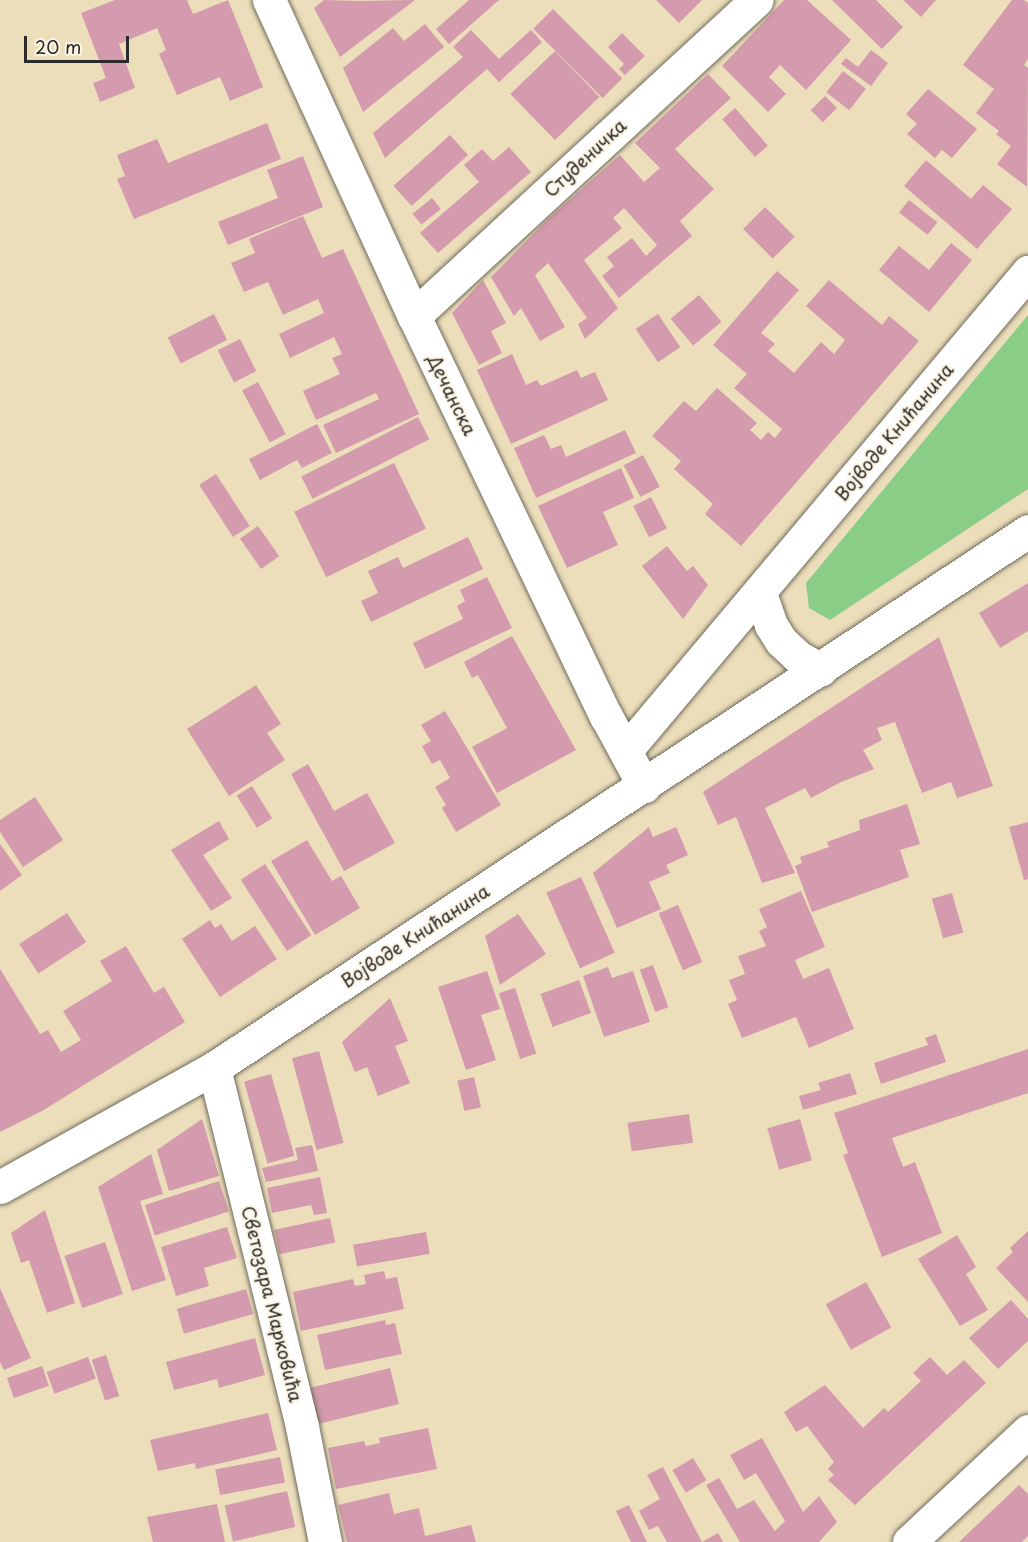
<!DOCTYPE html>
<meta charset="utf-8">
<style>
body{margin:0}
#map{position:relative;width:1028px;height:1542px;overflow:hidden;background:#ecdeba;font-family:"Playpen Sans",sans-serif}
div>[style]{position:absolute}
[style*='--x']{left:calc(var(--x)*1px);top:calc(var(--y)*1px);width:calc(var(--w)*1px);rotate:calc(var(--a)*1deg)}
.green>*{inset:0;background:#89cd86}
.building>*{inset:0;background:#d49aad;transform-origin:0 0}
.roads{filter:drop-shadow(0 0 2px #6f6a5d) drop-shadow(0 0 2px #6f6a5d)}
.minor>*{height:33px;margin:-16.5px;padding:0 16.5px;transform-origin:16.5px;border-radius:16.5px;background:#fff}
.tertiary>*{height:33px;margin:-16.5px;padding:0 16.5px;transform-origin:16.5px;border-radius:16.5px;background:#fff}
span{translate:-50% -50%;white-space:nowrap;text-align:center;line-height:1.15;-webkit-text-stroke:4.5px #fcf5e5;paint-order:stroke}
.street-label{font-size:18px;color:#2b2b2b}
.scale{position:absolute;left:24px;top:36px;width:105px;height:27px;box-sizing:border-box;border:3px solid #2b2b2b;border-top:0;padding-left:8px;font-size:18px;line-height:21px;white-space:nowrap;color:#2b2b2b;-webkit-text-stroke:4px #fcf5e5;paint-order:stroke}
</style>
<div id="map">
<div class="green">
<i style="clip-path:polygon(1028px 315px,1028px 489px,830px 620px,809px 608px,806px 583px)"></i>
</div>
<div class="building">
<i style="clip-path:polygon(115px 0,187px 0,193px 14px,228px 0,263px 87px,230px 101px,220px 77px,177px 95px,159px 54px,166px 50px,157px 28px,119px 44px,135px 88px,100px 102px,93px 83px,106px 78px,81px 13px)"></i>
<i style="clip-path:polygon(324px 0,359px 1px,415px 0,340px 57px,314px 8px)"></i>
<i style="clip-path:polygon(469px 0,499px 0,449px 44px,436px 29px)"></i>
<i style="clip-path:polygon(656px 0,702px 0,679px 23px)"></i>
<i style="clip-path:polygon(784px 0,807px 0,851px 40px,806px 90px,780px 65px,769px 77px,786px 94px,768px 112px,722px 66px)"></i>
<i style="clip-path:polygon(832px 0,876px 0,903px 27px,882px 49px)"></i>
<i style="clip-path:polygon(903px 0,936px 0,921px 17px)"></i>
<i style="clip-path:polygon(1012px 0,1024px 0,1028px 3px,1028px 59px,1024px 65px,1028px 68px,1027px 187px,997px 164px,1011px 146px,996px 134px,999px 131px,976px 113px,994px 89px,963px 65px)"></i>
<i style="left:553px;top:9px;width:98px;height:28px;rotate:45deg"></i>
<i style="clip-path:polygon(425px 24px,444px 47px,363px 112px,343px 68px,393px 28px,404px 41px)"></i>
<i style="clip-path:polygon(471px 30px,499px 59px,531px 30px,542px 42px,499px 82px,487px 69px,385px 158px,373px 133px,463px 57px,453px 47px)"></i>
<i style="clip-path:polygon(622px 33px,645px 56px,625px 75px,619px 69px,624px 64px,608px 47px)"></i>
<i style="clip-path:polygon(871px 50px,888px 63px,871px 86px,841px 64px,846px 58px,858px 67px)"></i>
<i style="left:555px;top:51px;width:64px;height:62px;rotate:46deg"></i>
<i style="left:843px;top:71px;width:29px;height:27px;rotate:38deg"></i>
<i style="clip-path:polygon(708px 74px,731px 98px,675px 149px,714px 189px,680px 221px,692px 236px,619px 298px,602px 276px,614px 266px,607px 257px,632px 238px,646px 256px,657px 245px,624px 208px,613px 218px,622px 228px,584px 260px,618px 308px,585px 339px,578px 324px,587px 318px,548px 263px,535px 275px,565px 327px,540px 341px,521px 308px,514px 316px,491px 277px,548px 219px,620px 155px,644px 182px,660px 168px,635px 143px)"></i>
<i style="clip-path:polygon(928px 89px,977px 129px,952px 158px,942px 150px,935px 158px,907px 134px,917px 124px,906px 114px)"></i>
<i style="left:825px;top:96px;width:17px;height:20px;rotate:45deg"></i>
<i style="left:735px;top:108px;width:50px;height:17px;rotate:49deg"></i>
<i style="clip-path:polygon(267px 123px,281px 159px,134px 219px,117px 179px,125px 176px,117px 155px,157px 139px,168px 163px)"></i>
<i style="left:450px;top:135px;width:27px;height:76px;rotate:48deg"></i>
<i style="clip-path:polygon(509px 147px,531px 172px,438px 253px,420px 233px,479px 182px,464px 165px,482px 149px,493px 161px)"></i>
<i style="clip-path:polygon(303px 156px,323px 207px,228px 245px,218px 222px,278px 198px,267px 170px)"></i>
<i style="clip-path:polygon(926px 160px,971px 199px,983px 185px,1012px 209px,977px 249px,904px 186px)"></i>
<i style="left:432px;top:198px;width:14px;height:25px;rotate:51deg"></i>
<i style="left:909px;top:200px;width:36px;height:16px;rotate:38deg"></i>
<i style="left:765px;top:207px;width:42px;height:31px;rotate:45deg"></i>
<i style="clip-path:polygon(303px 216px,322px 258px,343px 249px,419px 414px,336px 453px,323px 425px,379px 399px,376px 393px,316px 420px,303px 391px,340px 374px,332px 358px,342px 354px,334px 337px,290px 358px,279px 334px,324px 313px,318px 299px,283px 315px,268px 282px,244px 292px,231px 263px,255px 253px,249px 239px)"></i>
<i style="clip-path:polygon(951px 243px,972px 260px,929px 312px,879px 270px,899px 246px,929px 270px)"></i>
<i style="clip-path:polygon(777px 271px,799px 290px,761px 333px,775px 344px,768px 351px,794px 373px,821px 342px,834px 354px,845px 340px,806px 306px,829px 280px,882px 325px,889px 316px,919px 341px,741px 546px,705px 514px,713px 504px,674px 469px,681px 461px,652px 436px,684px 401px,696px 411px,717px 388px,757px 423px,750px 430px,761px 440px,768px 432px,775px 438px,782px 429px,734px 388px,747px 374px,713px 345px)"></i>
<i style="clip-path:polygon(483px 280px,506px 323px,491px 331px,502px 353px,479px 365px,452px 313px)"></i>
<i style="left:699px;top:295px;width:35px;height:37px;rotate:50deg"></i>
<i style="left:214px;top:314px;width:29px;height:52px;rotate:63deg"></i>
<i style="left:658px;top:314px;width:40px;height:27px;rotate:56deg"></i>
<i style="left:240px;top:339px;width:36px;height:25px;rotate:63deg"></i>
<i style="clip-path:polygon(512px 354px,526px 385px,537px 380px,541px 386px,577px 370px,581px 378px,595px 372px,608px 400px,511px 444px,477px 370px)"></i>
<i style="left:258px;top:382px;width:59px;height:18px;rotate:62deg"></i>
<i style="left:418px;top:417px;width:25px;height:131px;rotate:63deg"></i>
<i style="clip-path:polygon(317px 424px,332px 453px,302px 468px,297px 460px,260px 480px,249px 459px)"></i>
<i style="clip-path:polygon(625px 430px,636px 453px,536px 498px,514px 448px,544px 435px,551px 449px,561px 445px,566px 457px)"></i>
<i style="left:643px;top:455px;width:36px;height:22px;rotate:62deg"></i>
<i style="left:394px;top:463px;width:73px;height:111px;rotate:64deg"></i>
<i style="clip-path:polygon(621px 468px,634px 498px,603px 512px,618px 545px,567px 568px,538px 506px)"></i>
<i style="left:216px;top:474px;width:62px;height:20px;rotate:57deg"></i>
<i style="left:651px;top:497px;width:35px;height:20px;rotate:63deg"></i>
<i style="left:258px;top:526px;width:37px;height:22px;rotate:55deg"></i>
<i style="clip-path:polygon(468px 537px,483px 569px,371px 622px,361px 601px,378px 593px,368px 571px,398px 557px,403px 568px)"></i>
<i style="clip-path:polygon(667px 546px,687px 571px,693px 566px,708px 585px,683px 619px,642px 566px)"></i>
<i style="clip-path:polygon(487px 577px,512px 628px,425px 669px,413px 643px,463px 619px,457px 606px,465px 601px,460px 590px)"></i>
<i style="clip-path:polygon(1028px 583px,1028px 631px,1000px 648px,979px 613px)"></i>
<i style="clip-path:polygon(512px 636px,576px 750px,497px 793px,472px 747px,507px 728px,478px 675px,472px 678px,464px 662px)"></i>
<i style="clip-path:polygon(939px 637px,993px 786px,957px 798px,951px 782px,922px 793px,895px 722px,877px 728px,882px 740px,863px 750px,874px 769px,841px 782px,811px 798px,805px 788px,765px 808px,795px 873px,762px 883px,736px 817px,718px 825px,703px 792px)"></i>
<i style="clip-path:polygon(256px 685px,281px 724px,267px 733px,285px 760px,229px 796px,187px 729px)"></i>
<i style="clip-path:polygon(445px 711px,501px 805px,456px 832px,442px 808px,446px 805px,435px 787px,450px 778px,440px 760px,432px 764px,422px 746px,431px 741px,421px 725px)"></i>
<i style="clip-path:polygon(308px 764px,334px 811px,367px 793px,395px 843px,344px 871px,291px 774px)"></i>
<i style="left:252px;top:786px;width:38px;height:18px;rotate:58deg"></i>
<i style="clip-path:polygon(35px 797px,63px 840px,23px 867px,0 832px,0 820px)"></i>
<i style="clip-path:polygon(907px 804px,920px 844px,900px 850px,909px 877px,812px 912px,795px 866px,802px 863px,800px 857px,829px 847px,827px 842px,860px 830px,859px 820px)"></i>
<i style="clip-path:polygon(219px 821px,229px 839px,203px 855px,232px 898px,211px 911px,171px 850px)"></i>
<i style="clip-path:polygon(1028px 822px,1028px 879px,1024px 880px,1009px 827px)"></i>
<i style="clip-path:polygon(649px 827px,653px 837px,676px 827px,688px 855px,666px 865px,670px 873px,649px 882px,661px 909px,617px 928px,593px 873px)"></i>
<i style="clip-path:polygon(307px 840px,332px 881px,341px 876px,360px 908px,315px 935px,271px 861px)"></i>
<i style="clip-path:polygon(0 844px,22px 875px,0 891px)"></i>
<i style="left:265px;top:864px;width:85px;height:29px;rotate:57deg"></i>
<i style="left:581px;top:877px;width:83px;height:38px;rotate:66deg"></i>
<i style="clip-path:polygon(801px 891px,825px 947px,795px 960px,803px 979px,829px 968px,854px 1029px,809px 1048px,796px 1017px,742px 1038px,728px 1004px,737px 1000px,729px 980px,745px 974px,738px 956px,766px 946px,759px 931px,767px 927px,759px 909px)"></i>
<i style="left:952px;top:893px;width:41px;height:21px;rotate:74deg"></i>
<i style="left:678px;top:905px;width:62px;height:21px;rotate:67deg"></i>
<i style="left:67px;top:913px;width:35px;height:57px;rotate:57deg"></i>
<i style="clip-path:polygon(518px 914px,546px 954px,500px 985px,485px 936px)"></i>
<i style="clip-path:polygon(210px 920px,215px 928px,221px 924px,232px 941px,255px 926px,277px 959px,220px 997px,182px 939px)"></i>
<i style="clip-path:polygon(126px 946px,154px 993px,164px 987px,185px 1022px,42px 1111px,0 1132px,0 969px,40px 1034px,48px 1030px,61px 1052px,81px 1040px,63px 1011px,112px 981px,100px 961px)"></i>
<i style="left:653px;top:965px;width:45px;height:14px;rotate:70deg"></i>
<i style="clip-path:polygon(608px 967px,612px 978px,633px 971px,650px 1022px,604px 1037px,583px 976px)"></i>
<i style="clip-path:polygon(487px 971px,500px 1009px,481px 1015px,496px 1060px,466px 1070px,438px 987px)"></i>
<i style="left:579px;top:980px;width:35px;height:41px;rotate:70deg"></i>
<i style="left:515px;top:988px;width:69px;height:17px;rotate:72deg"></i>
<i style="clip-path:polygon(390px 998px,408px 1041px,395px 1046px,410px 1083px,378px 1096px,367px 1067px,355px 1072px,342px 1042px)"></i>
<i style="clip-path:polygon(936px 1034px,946px 1062px,881px 1084px,874px 1063px,928px 1045px,925px 1038px)"></i>
<i style="clip-path:polygon(1028px 1049px,1028px 1093px,892px 1138px,903px 1167px,915px 1162px,942px 1233px,882px 1257px,843px 1155px,848px 1153px,834px 1113px)"></i>
<i style="left:319px;top:1051px;width:95px;height:28px;rotate:75deg"></i>
<i style="clip-path:polygon(850px 1073px,857px 1094px,803px 1110px,799px 1096px,821px 1090px,818px 1083px)"></i>
<i style="left:271px;top:1074px;width:85px;height:28px;rotate:74deg"></i>
<i style="left:474px;top:1077px;width:31px;height:17px;rotate:77deg"></i>
<i style="left:689px;top:1114px;width:29px;height:62px;rotate:82deg"></i>
<i style="clip-path:polygon(202px 1119px,219px 1176px,169px 1191px,157px 1150px)"></i>
<i style="left:800px;top:1119px;width:43px;height:34px;rotate:74deg"></i>
<i style="clip-path:polygon(312px 1145px,318px 1171px,266px 1182px,262px 1168px,298px 1160px,295px 1148px)"></i>
<i style="clip-path:polygon(151px 1154px,163px 1194px,140px 1201px,166px 1280px,132px 1291px,98px 1187px)"></i>
<i style="clip-path:polygon(320px 1177px,327px 1213px,314px 1215px,311px 1205px,272px 1213px,267px 1188px)"></i>
<i style="left:219px;top:1181px;width:32px;height:78px;rotate:72deg"></i>
<i style="clip-path:polygon(45px 1210px,75px 1303px,47px 1313px,29px 1260px,21px 1263px,11px 1233px)"></i>
<i style="left:330px;top:1218px;width:25px;height:57px;rotate:78deg"></i>
<i style="clip-path:polygon(227px 1227px,237px 1258px,204px 1268px,209px 1286px,176px 1296px,161px 1247px)"></i>
<i style="clip-path:polygon(1028px 1231px,1028px 1302px,996px 1268px,1013px 1252px,1010px 1248px)"></i>
<i style="left:426px;top:1232px;width:22px;height:74px;rotate:80deg"></i>
<i style="clip-path:polygon(957px 1235px,976px 1267px,966px 1274px,988px 1310px,960px 1326px,918px 1259px)"></i>
<i style="left:105px;top:1242px;width:55px;height:43px;rotate:71deg"></i>
<i style="clip-path:polygon(384px 1271px,386px 1279px,397px 1277px,404px 1309px,301px 1331px,293px 1292px,353px 1279px,355px 1286px,366px 1284px,364px 1275px)"></i>
<i style="left:866px;top:1282px;width:52px;height:46px;rotate:61deg"></i>
<i style="clip-path:polygon(0 1288px,31px 1358px,4px 1370px,0 1362px)"></i>
<i style="left:246px;top:1289px;width:26px;height:72px;rotate:74deg"></i>
<i style="clip-path:polygon(1011px 1300px,1028px 1319px,1028px 1341px,998px 1369px,969px 1338px)"></i>
<i style="clip-path:polygon(385px 1320px,386px 1325px,395px 1323px,402px 1354px,325px 1370px,317px 1335px)"></i>
<i style="clip-path:polygon(255px 1338px,265px 1375px,219px 1388px,217px 1379px,174px 1390px,166px 1362px)"></i>
<i style="left:106px;top:1355px;width:43px;height:15px;rotate:72deg"></i>
<i style="left:88px;top:1357px;width:23px;height:44px;rotate:70deg"></i>
<i style="clip-path:polygon(930px 1357px,947px 1375px,964px 1360px,986px 1383px,855px 1505px,828px 1480px,834px 1475px,828px 1469px,834px 1462px,807px 1426px,796px 1432px,784px 1412px,825px 1385px,863px 1428px,884px 1408px,888px 1412px,921px 1381px,913px 1373px)"></i>
<i style="left:42px;top:1366px;width:21px;height:37px;rotate:71deg"></i>
<i style="left:390px;top:1368px;width:37px;height:83px;rotate:76deg"></i>
<i style="clip-path:polygon(268px 1413px,277px 1450px,196px 1469px,195px 1463px,158px 1471px,150px 1440px)"></i>
<i style="clip-path:polygon(428px 1428px,437px 1469px,336px 1489px,328px 1448px,364px 1441px,366px 1446px,380px 1443px,379px 1438px)"></i>
<i style="clip-path:polygon(762px 1438px,803px 1512px,819px 1496px,837px 1522px,819px 1542px,740px 1542px,706px 1485px,719px 1478px,737px 1509px,754px 1500px,775px 1531px,785px 1521px,756px 1473px,744px 1480px,730px 1455px)"></i>
<i style="left:280px;top:1457px;width:26px;height:66px;rotate:79deg"></i>
<i style="left:693px;top:1458px;width:26px;height:24px;rotate:59deg"></i>
<i style="clip-path:polygon(663px 1467px,702px 1542px,667px 1542px,658px 1526px,649px 1530px,639px 1511px,660px 1499px,647px 1475px)"></i>
<i style="clip-path:polygon(1019px 1485px,1028px 1494px,1028px 1536px,1022px 1542px,959px 1542px)"></i>
<i style="left:287px;top:1491px;width:37px;height:64px;rotate:77deg"></i>
<i style="clip-path:polygon(389px 1493px,394px 1514px,419px 1508px,425px 1536px,471px 1525px,476px 1542px,347px 1542px,338px 1505px)"></i>
<i style="clip-path:polygon(217px 1504px,225px 1542px,153px 1542px,147px 1517px)"></i>
<i style="clip-path:polygon(629px 1505px,647px 1542px,631px 1542px,616px 1511px)"></i>
<i style="clip-path:polygon(718px 1533px,723px 1542px,702px 1542px)"></i>
</div>
<div class="roads">
<div class="minor">
<i style="--x:269;--y:0;--w:348;--a:65.4"></i>
<i style="--x:414;--y:316;--w:444;--a:64.4"></i>
<i style="--x:606;--y:716;--w:80;--a:61.5"></i>
<i style="--x:414;--y:316;--w:466;--a:-42.7"></i>
<i style="--x:760;--y:593;--w:34;--a:71"></i>
<i style="--x:771;--y:625;--w:19;--a:58"></i>
<i style="--x:781;--y:641;--w:23;--a:43"></i>
<i style="--x:798;--y:657;--w:26;--a:29"></i>
<i style="--x:626;--y:750;--w:625;--a:-49.94"></i>
<i style="--x:214;--y:1068;--w:370;--a:76.2"></i>
<i style="--x:302;--y:1427;--w:117;--a:78.7"></i>
<i style="--x:909;--y:1542;--w:163;--a:-43"></i>
</div>
<div class="tertiary">
<i style="--x:0;--y:1187;--w:245;--a:-29.1"></i>
<i style="--x:214;--y:1068;--w:975;--a:-33.41"></i>
</div>
</div>
<div class="street-label">
<span style="left:585px;top:158px;rotate:-43deg">Студеничка</span>
<span style="left:452px;top:395px;rotate:64deg">Дечанска</span>
<span style="left:894px;top:432px;rotate:-50deg">Војводе Книћанина</span>
<span style="left:415px;top:936px;rotate:-33deg">Војводе Книћанина</span>
<span style="left:272px;top:1304px;rotate:76deg">Светозара Марковића</span>
</div>
<div class="scale">20 m</div>
</div>
